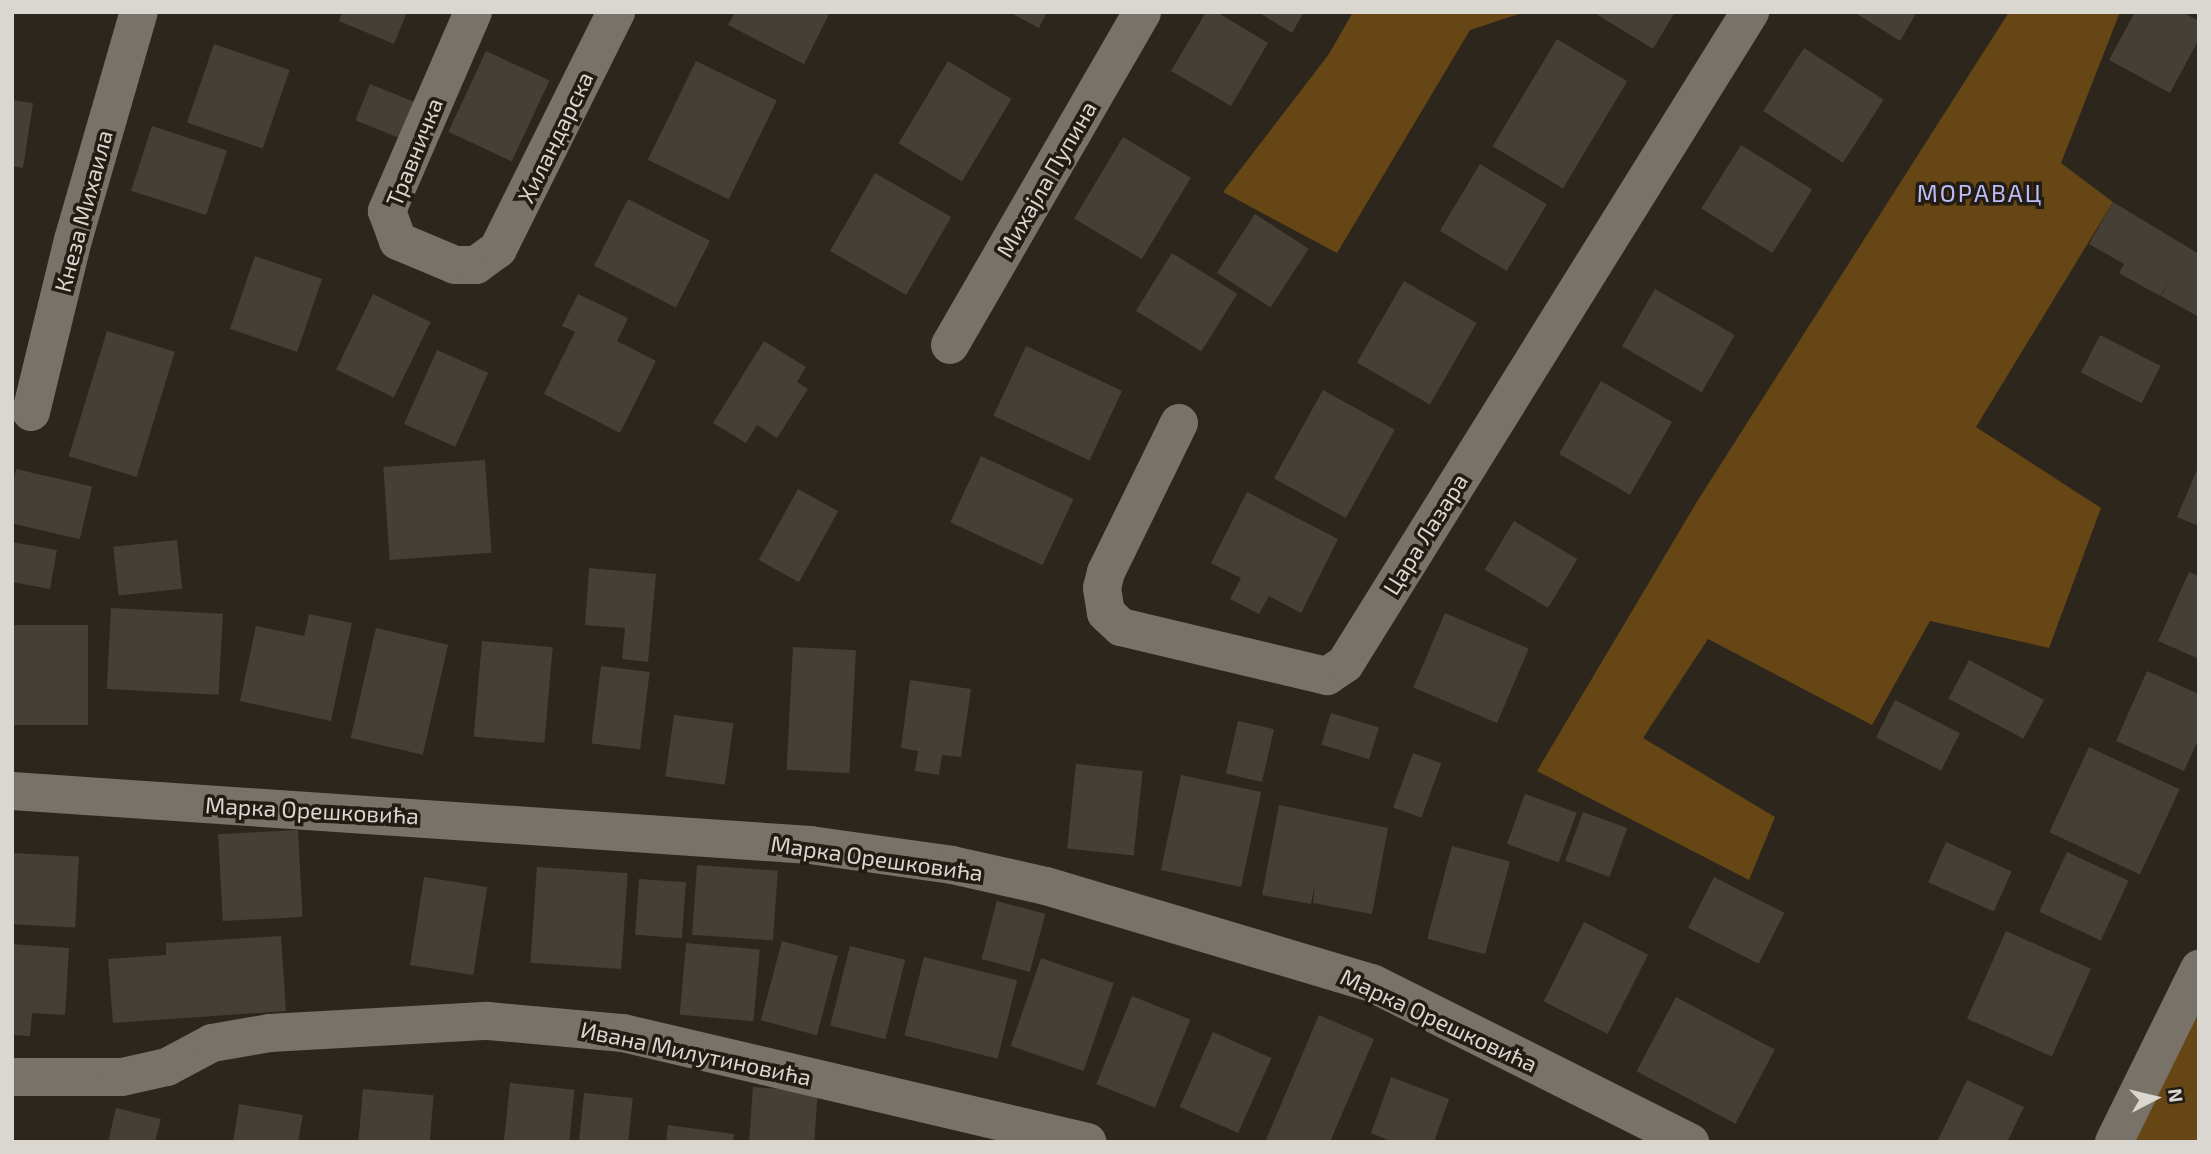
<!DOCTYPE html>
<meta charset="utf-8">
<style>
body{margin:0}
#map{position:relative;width:2211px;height:1154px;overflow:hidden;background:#2c261d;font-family:"Exo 2",sans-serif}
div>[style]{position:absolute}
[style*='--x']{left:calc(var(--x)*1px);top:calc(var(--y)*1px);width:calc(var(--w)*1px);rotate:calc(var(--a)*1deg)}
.green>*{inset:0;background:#654614}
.building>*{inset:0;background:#463f36;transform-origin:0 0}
.minor>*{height:38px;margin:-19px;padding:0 19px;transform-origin:19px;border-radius:19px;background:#797268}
span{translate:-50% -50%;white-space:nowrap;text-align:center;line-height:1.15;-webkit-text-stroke:7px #221c14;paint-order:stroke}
.street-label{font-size:23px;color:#dad6d0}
.neighbourhood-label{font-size:24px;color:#bcbdf6;letter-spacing:2px}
.frame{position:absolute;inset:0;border:14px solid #dad6d0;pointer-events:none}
.north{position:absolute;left:2120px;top:1063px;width:70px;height:70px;-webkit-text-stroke:5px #221c14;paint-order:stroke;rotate:83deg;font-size:19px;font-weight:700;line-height:28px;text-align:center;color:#dad6d0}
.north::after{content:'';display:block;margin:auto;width:24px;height:32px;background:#dad6d0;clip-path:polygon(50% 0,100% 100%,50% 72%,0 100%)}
</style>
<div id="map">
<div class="green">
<i style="clip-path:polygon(1353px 12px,1525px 12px,1470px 30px,1337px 253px,1223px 192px,1329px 54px)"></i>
<i style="clip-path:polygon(2009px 12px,2120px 12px,2061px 163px,2113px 202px,1976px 427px,2101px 508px,2049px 648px,1930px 621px,1872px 725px,1708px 639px,1643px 738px,1775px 817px,1749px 880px,1537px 771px,1698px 500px)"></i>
<i style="clip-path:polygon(2199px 969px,2199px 1142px,2114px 1142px)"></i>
</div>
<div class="building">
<i style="clip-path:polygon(342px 12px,407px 12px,394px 44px,339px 21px)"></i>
<i style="clip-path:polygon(735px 12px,830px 12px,804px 64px,728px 25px)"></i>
<i style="clip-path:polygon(1009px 12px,1047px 12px,1039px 28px)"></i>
<i style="clip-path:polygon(1206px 12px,1217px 12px,1268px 43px,1231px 106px,1171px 71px)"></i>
<i style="clip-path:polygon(1258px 12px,1304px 12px,1292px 33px)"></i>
<i style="clip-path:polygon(1593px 12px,1675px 12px,1653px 49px)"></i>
<i style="clip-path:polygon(1854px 12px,1917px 12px,1900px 41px)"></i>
<i style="clip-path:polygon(2135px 12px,2182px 12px,2199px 21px,2199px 39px,2170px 93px,2109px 60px)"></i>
<i style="left:1557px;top:39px;width:82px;height:125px;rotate:31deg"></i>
<i style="left:214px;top:44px;width:80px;height:83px;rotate:19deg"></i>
<i style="left:1804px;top:48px;width:95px;height:75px;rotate:33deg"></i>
<i style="left:486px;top:51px;width:70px;height:89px;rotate:25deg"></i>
<i style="left:696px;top:61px;width:90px;height:110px;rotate:26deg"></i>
<i style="left:948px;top:61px;width:74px;height:96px;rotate:31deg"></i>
<i style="left:370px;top:84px;width:48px;height:39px;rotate:22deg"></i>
<i style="clip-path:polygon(12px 100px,33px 103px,23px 168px,12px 166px)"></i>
<i style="left:152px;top:126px;width:79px;height:68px;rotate:18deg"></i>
<i style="left:1123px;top:137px;width:79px;height:95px;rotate:31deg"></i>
<i style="left:1741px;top:145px;width:84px;height:75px;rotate:32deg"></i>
<i style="left:1480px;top:164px;width:78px;height:78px;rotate:31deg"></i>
<i style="left:875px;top:173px;width:88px;height:90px;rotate:30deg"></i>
<i style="left:628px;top:199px;width:92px;height:75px;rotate:27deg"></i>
<i style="clip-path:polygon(2113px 202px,2199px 254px,2199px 317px,2161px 296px,2169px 282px,2160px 296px,2119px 273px,2124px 264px,2089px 244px)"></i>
<i style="left:1255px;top:214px;width:64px;height:70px;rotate:33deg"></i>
<i style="left:1172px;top:253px;width:77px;height:68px;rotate:32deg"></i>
<i style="left:255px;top:256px;width:71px;height:77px;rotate:19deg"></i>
<i style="left:1404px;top:281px;width:84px;height:94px;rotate:30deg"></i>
<i style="left:1655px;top:289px;width:92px;height:66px;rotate:30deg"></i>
<i style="left:373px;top:294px;width:64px;height:84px;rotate:26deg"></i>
<i style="clip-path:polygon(578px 294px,628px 318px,617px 341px,656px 361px,620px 433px,544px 394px,575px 332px,562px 326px)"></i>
<i style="left:107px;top:331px;width:71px;height:131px;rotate:17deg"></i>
<i style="left:2100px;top:335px;width:68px;height:42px;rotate:27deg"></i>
<i style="clip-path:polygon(764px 341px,806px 367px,797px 382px,808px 389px,777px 438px,757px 425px,746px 443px,713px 423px)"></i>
<i style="left:1026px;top:346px;width:106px;height:77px;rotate:25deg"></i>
<i style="left:437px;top:350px;width:56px;height:81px;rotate:24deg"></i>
<i style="left:1601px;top:381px;width:82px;height:84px;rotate:30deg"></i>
<i style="left:1323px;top:390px;width:82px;height:101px;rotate:29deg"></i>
<i style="left:981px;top:456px;width:102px;height:73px;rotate:25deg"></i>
<i style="left:485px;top:460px;width:93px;height:102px;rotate:86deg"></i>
<i style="clip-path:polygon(2199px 465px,2199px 526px,2177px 517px)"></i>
<i style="left:16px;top:469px;width:78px;height:54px;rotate:13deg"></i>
<i style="left:798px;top:489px;width:46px;height:81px;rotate:29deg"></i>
<i style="clip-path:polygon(1247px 492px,1338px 539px,1301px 613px,1269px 596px,1259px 614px,1230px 599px,1241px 578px,1211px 563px)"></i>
<i style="left:1514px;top:521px;width:74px;height:57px;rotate:31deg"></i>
<i style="left:177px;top:540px;width:49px;height:64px;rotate:84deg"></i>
<i style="clip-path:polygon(12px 542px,57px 550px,50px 589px,12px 582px)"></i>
<i style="clip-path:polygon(589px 568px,656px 574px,648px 662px,622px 659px,625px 628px,585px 625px)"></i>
<i style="clip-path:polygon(2189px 572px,2199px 576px,2199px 659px,2158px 641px)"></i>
<i style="left:111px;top:608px;width:112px;height:81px;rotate:3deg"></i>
<i style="left:1445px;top:613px;width:91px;height:81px;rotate:23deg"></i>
<i style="clip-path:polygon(309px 614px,352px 623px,331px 721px,240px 701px,256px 626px,304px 636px)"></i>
<i style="left:12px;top:625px;width:76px;height:100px"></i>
<i style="left:376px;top:628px;width:74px;height:113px;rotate:13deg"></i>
<i style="left:482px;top:641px;width:71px;height:96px;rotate:5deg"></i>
<i style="left:793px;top:647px;width:63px;height:123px;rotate:3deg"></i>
<i style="left:1969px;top:660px;width:85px;height:44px;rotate:28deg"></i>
<i style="left:601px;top:666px;width:49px;height:78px;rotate:7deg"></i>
<i style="clip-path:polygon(2147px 671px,2199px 694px,2199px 738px,2184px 771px,2116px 741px)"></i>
<i style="clip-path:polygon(910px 680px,971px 689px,961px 757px,942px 755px,939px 775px,915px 771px,918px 751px,901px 748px)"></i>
<i style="left:1895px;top:700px;width:73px;height:42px;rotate:27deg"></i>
<i style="left:1331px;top:713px;width:50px;height:33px;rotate:17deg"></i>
<i style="left:674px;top:715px;width:60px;height:62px;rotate:8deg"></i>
<i style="left:1238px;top:721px;width:37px;height:54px;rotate:13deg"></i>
<i style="left:2089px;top:747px;width:100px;height:94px;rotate:25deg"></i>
<i style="left:1413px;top:753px;width:30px;height:58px;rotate:20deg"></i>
<i style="left:1076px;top:764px;width:67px;height:85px;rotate:6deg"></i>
<i style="left:1181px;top:775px;width:82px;height:97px;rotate:12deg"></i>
<i style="left:1525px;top:794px;width:55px;height:53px;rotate:20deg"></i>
<i style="clip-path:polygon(1279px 805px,1388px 828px,1372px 914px,1313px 903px,1315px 883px,1311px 904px,1262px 895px)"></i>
<i style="left:1583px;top:812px;width:47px;height:52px;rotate:20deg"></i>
<i style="left:298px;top:830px;width:87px;height:80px;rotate:87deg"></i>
<i style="left:1946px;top:842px;width:72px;height:44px;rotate:24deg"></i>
<i style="left:1452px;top:846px;width:60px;height:96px;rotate:15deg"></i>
<i style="left:2067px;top:852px;width:68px;height:66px;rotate:25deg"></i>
<i style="left:12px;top:853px;width:67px;height:71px;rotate:3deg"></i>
<i style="left:697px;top:865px;width:81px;height:70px;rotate:4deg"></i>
<i style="left:537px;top:867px;width:91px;height:96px;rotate:4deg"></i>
<i style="left:424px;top:877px;width:64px;height:89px;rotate:9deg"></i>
<i style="left:1714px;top:877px;width:79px;height:57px;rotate:27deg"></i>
<i style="left:639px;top:879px;width:47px;height:56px;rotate:4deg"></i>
<i style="left:997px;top:901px;width:50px;height:60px;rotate:15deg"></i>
<i style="left:1584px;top:922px;width:72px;height:89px;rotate:27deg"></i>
<i style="left:2006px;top:931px;width:93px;height:96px;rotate:24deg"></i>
<i style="clip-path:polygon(281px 936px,286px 1011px,113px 1023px,108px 959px,166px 955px,166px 943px)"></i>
<i style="left:782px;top:941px;width:58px;height:82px;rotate:15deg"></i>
<i style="left:686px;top:943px;width:74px;height:72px;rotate:5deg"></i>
<i style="clip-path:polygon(12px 944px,69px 948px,65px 1015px,32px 1013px,30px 1036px,12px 1035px)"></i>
<i style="left:850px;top:946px;width:57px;height:82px;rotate:14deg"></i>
<i style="left:924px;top:957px;width:96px;height:81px;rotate:14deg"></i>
<i style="left:1041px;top:958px;width:77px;height:93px;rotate:19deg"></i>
<i style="left:1132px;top:996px;width:63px;height:95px;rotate:22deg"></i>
<i style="left:1676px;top:997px;width:112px;height:84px;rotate:28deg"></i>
<i style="clip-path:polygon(1319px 1015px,1374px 1039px,1330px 1142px,1265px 1142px)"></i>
<i style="left:1213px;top:1032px;width:64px;height:82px;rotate:24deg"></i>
<i style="clip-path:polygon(1391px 1077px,1449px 1099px,1434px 1142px,1393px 1142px,1371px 1133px)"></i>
<i style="clip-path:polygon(1967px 1080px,2024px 1107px,2007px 1142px,1937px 1142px)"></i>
<i style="left:510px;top:1083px;width:65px;height:59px;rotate:6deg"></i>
<i style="left:753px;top:1087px;width:65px;height:55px;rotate:4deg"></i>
<i style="left:363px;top:1089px;width:71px;height:53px;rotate:5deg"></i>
<i style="left:584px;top:1093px;width:49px;height:49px;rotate:6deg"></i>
<i style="clip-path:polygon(239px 1104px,303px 1115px,298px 1142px,233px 1142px)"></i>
<i style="clip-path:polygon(116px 1108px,161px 1119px,155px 1142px,108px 1142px)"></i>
<i style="clip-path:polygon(668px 1125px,734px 1134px,733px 1142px,666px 1142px)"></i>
</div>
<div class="minor">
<i style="--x:473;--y:12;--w:217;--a:113.4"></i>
<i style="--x:387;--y:211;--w:32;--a:70"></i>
<i style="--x:398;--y:241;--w:62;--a:22.8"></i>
<i style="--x:455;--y:265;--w:21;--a:0"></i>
<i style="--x:476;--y:265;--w:27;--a:-36"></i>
<i style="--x:498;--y:249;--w:265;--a:-63.5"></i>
<i style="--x:950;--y:345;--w:384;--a:-60"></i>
<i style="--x:31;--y:412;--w:177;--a:-76.3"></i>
<i style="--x:73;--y:240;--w:237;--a:-73.9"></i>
<i style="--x:1179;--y:423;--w:166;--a:116.1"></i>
<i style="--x:1106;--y:572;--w:16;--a:104"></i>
<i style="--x:1102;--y:588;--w:25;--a:81"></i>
<i style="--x:1106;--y:613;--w:21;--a:43"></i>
<i style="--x:1121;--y:627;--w:212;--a:13.4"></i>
<i style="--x:1327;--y:676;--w:22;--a:-34"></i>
<i style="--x:1345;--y:664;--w:768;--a:-58.15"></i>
<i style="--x:12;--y:791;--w:800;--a:3.87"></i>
<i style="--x:810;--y:845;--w:143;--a:8"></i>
<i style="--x:952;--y:865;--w:96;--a:12.6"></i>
<i style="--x:1046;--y:886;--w:340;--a:16.6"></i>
<i style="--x:1372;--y:983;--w:356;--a:26.6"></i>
<i style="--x:12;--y:1077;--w:110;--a:0"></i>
<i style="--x:122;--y:1077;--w:46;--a:-12.5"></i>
<i style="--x:167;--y:1067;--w:51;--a:-28.1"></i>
<i style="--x:212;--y:1043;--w:59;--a:-9.8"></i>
<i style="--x:270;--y:1033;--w:218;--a:-3.2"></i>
<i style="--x:488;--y:1021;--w:136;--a:5.1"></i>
<i style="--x:623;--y:1033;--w:477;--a:13.2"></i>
<i style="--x:2114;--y:1142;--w:193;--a:-63.8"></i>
</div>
<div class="street-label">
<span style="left:555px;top:137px;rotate:-64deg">Хиландарска</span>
<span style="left:414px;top:152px;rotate:-68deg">Травничка</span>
<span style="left:1046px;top:179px;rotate:-60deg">Михајла Пупина</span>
<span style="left:83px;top:211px;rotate:-75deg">Кнеза Михаила</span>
<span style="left:1425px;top:534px;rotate:-58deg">Цара Лазара</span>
<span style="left:312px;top:810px;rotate:3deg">Марка Орешковића</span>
<span style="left:877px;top:858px;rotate:8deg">Марка Орешковића</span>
<span style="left:1439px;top:1020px;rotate:25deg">Марка Орешковића</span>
<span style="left:696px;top:1053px;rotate:12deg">Ивана Милутиновића</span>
</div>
<div class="neighbourhood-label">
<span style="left:1980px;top:193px">МОРАВАЦ</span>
</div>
<div class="frame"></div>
<div class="north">N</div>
</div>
